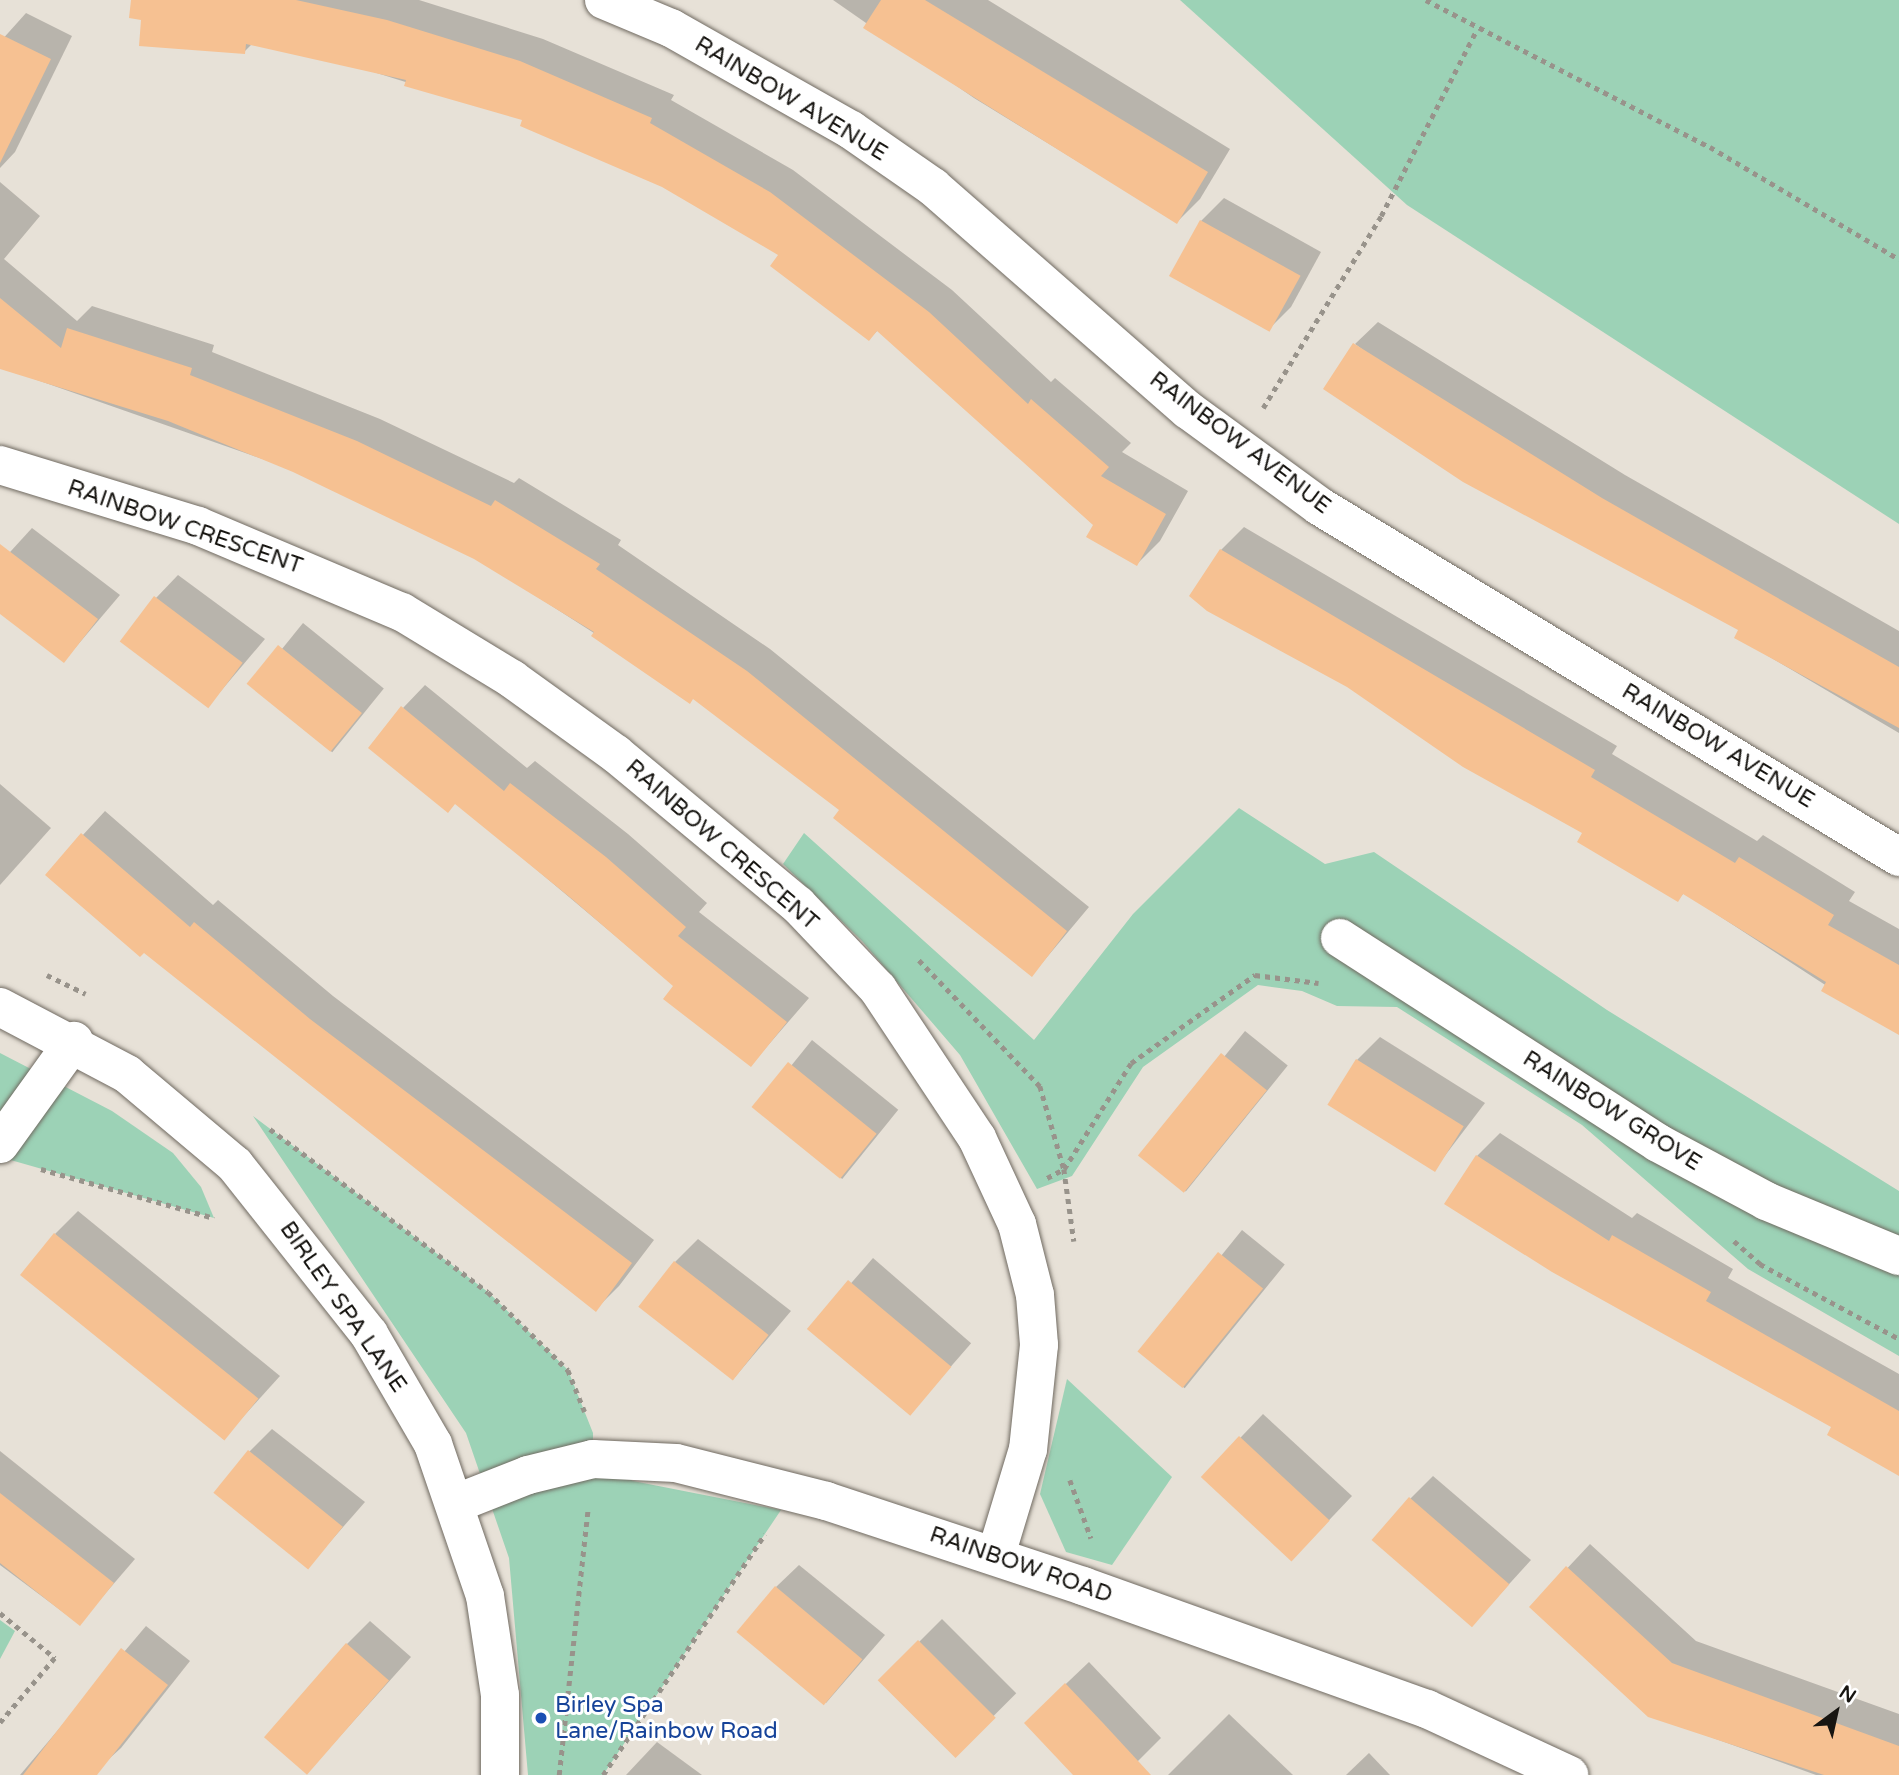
<!DOCTYPE html>
<style>
body{margin:0}
#map{position:relative;width:1899px;height:1775px;overflow:hidden;background:#e7e1d7;font-family:"Varela Round",sans-serif}
div>[style]{position:absolute}
[style*='--x']{left:calc(var(--x)*1px);top:calc(var(--y)*1px);width:calc(var(--w)*1px);rotate:calc(var(--a)*1deg)}
.green>*{inset:0;background:#9cd2b6}
.shadow>*{inset:0;background:#0003;transform-origin:0 0}
.building>*{inset:0;background:#f6c192;transform-origin:0 0}
.path>*{height:4.5px;margin-top:-2.25px;transform-origin:0;background:repeating-linear-gradient(90deg,#98938b 0 5px,transparent 0 10px)}
.roads{filter:drop-shadow(0 0 2px #706a61) drop-shadow(0 0 2px #706a61)}
.minor>*{height:38px;margin:-19px;padding:0 19px;transform-origin:19px;border-radius:19px;background:#fff}
.tertiary>*{height:38px;margin:-19px;padding:0 19px;transform-origin:19px;border-radius:19px;background:#fff}
.dots>*{width:19px;height:19px;translate:-50% -50%;box-sizing:border-box;border:4px solid #fff;border-radius:50%}
span{translate:-50% -50%;white-space:nowrap;text-align:center;line-height:1.15;-webkit-text-stroke:6px #fff;paint-order:stroke}
.street-label{font-size:23px;color:#171511}
.transit-label{font-size:23px;color:#164399}
.left{translate:0 -50%;text-align:left}
.north{position:absolute;left:1801px;top:1677px;width:70px;height:70px;-webkit-text-stroke:5px #fff;paint-order:stroke;rotate:33deg;font-size:19px;font-weight:700;line-height:28px;text-align:center;color:#171511}
.north::after{content:'';display:block;margin:auto;width:24px;height:32px;background:#171511;clip-path:polygon(50% 0,100% 100%,50% 72%,0 100%)}
</style>
<div id="map">
<div class="green">
<i style="clip-path:polygon(1180px 0,1899px 0,1899px 524px,1407px 205px)"></i>
<i style="clip-path:polygon(1239px 808px,1325px 864px,1374px 852px,1607px 1010px,1899px 1191px,1899px 1356px,1748px 1269px,1582px 1125px,1397px 1007px,1337px 1006px,1302px 991px,1258px 985px,1143px 1067px,1072px 1176px,1037px 1189px,960px 1055px,862px 941px,783px 864px,804px 833px,1034px 1040px,1133px 914px)"></i>
<i style="clip-path:polygon(0 1053px,112px 1111px,173px 1153px,201px 1187px,214px 1218px,0 1157px)"></i>
<i style="clip-path:polygon(253px 1116px,488px 1292px,568px 1370px,593px 1433px,593px 1459px,633px 1481px,781px 1510px,603px 1775px,528px 1775px,509px 1558px,466px 1433px)"></i>
<i style="clip-path:polygon(1067px 1379px,1172px 1477px,1112px 1565px,1066px 1552px,1040px 1494px)"></i>
<i style="clip-path:polygon(0 1620px,15px 1631px,0 1659px)"></i>
</div>
<div class="shadow">
<i style="clip-path:polygon(144px 0,419px 0,543px 39px,674px 95px,671px 100px,793px 170px,952px 290px,1051px 382px,1055px 378px,1131px 443px,1122px 452px,1188px 491px,1160px 541px,1137px 564px,878px 330px,869px 339px,781px 254px,663px 186px,524px 119px,364px 69px,252px 44px,244px 52px)"></i>
<i style="clip-path:polygon(833px 0,988px 0,1230px 149px,1200px 199px,1177px 222px,974px 98px)"></i>
<i style="clip-path:polygon(26px 13px,72px 36px,15px 152px,0 168px,0 42px)"></i>
<i style="clip-path:polygon(0 182px,40px 216px,4px 259px,77px 321px,92px 306px,214px 345px,212px 352px,380px 419px,514px 483px,519px 478px,621px 540px,618px 545px,770px 649px,1089px 907px,1032px 975px,842px 810px,694px 697px,475px 557px,294px 470px,0 367px)"></i>
<i style="clip-path:polygon(1224px 198px,1321px 252px,1291px 307px,1268px 330px,1171px 275px,1201px 221px)"></i>
<i style="clip-path:polygon(1378px 322px,1625px 475px,1899px 631px,1899px 733px,1736px 637px,1740px 629px,1355px 344px)"></i>
<i style="clip-path:polygon(1244px 527px,1617px 746px,1612px 754px,1757px 841px,1763px 835px,1855px 892px,1849px 901px,1899px 929px,1899px 1033px,1684px 893px,1677px 900px,1585px 832px,1221px 550px)"></i>
<i style="clip-path:polygon(32px 528px,120px 595px,64px 661px,0 612px,0 563px)"></i>
<i style="clip-path:polygon(178px 575px,265px 639px,209px 705px,156px 598px)"></i>
<i style="left:303px;top:623px;width:104px;height:82px;rotate:39deg"></i>
<i style="clip-path:polygon(425px 685px,527px 768px,535px 761px,628px 834px,707px 903px,699px 912px,809px 998px,751px 1065px,675px 986px,456px 802px,403px 708px)"></i>
<i style="clip-path:polygon(0 784px,51px 828px,0 885px)"></i>
<i style="clip-path:polygon(105px 811px,213px 905px,218px 900px,333px 996px,654px 1240px,619px 1286px,596px 1309px,47px 874px)"></i>
<i style="left:1245px;top:1031px;width:55px;height:162px;rotate:39deg"></i>
<i style="clip-path:polygon(1380px 1037px,1485px 1103px,1434px 1170px,1357px 1060px)"></i>
<i style="left:812px;top:1040px;width:111px;height:89px;rotate:39deg"></i>
<i style="clip-path:polygon(1500px 1133px,1632px 1218px,1637px 1213px,1733px 1269px,1728px 1278px,1899px 1374px,1899px 1474px,1477px 1156px)"></i>
<i style="clip-path:polygon(78px 1211px,280px 1376px,223px 1439px,55px 1234px)"></i>
<i style="left:1242px;top:1230px;width:55px;height:159px;rotate:39deg"></i>
<i style="clip-path:polygon(698px 1239px,791px 1311px,735px 1377px,675px 1262px)"></i>
<i style="left:873px;top:1258px;width:130px;height:94px;rotate:41deg"></i>
<i style="clip-path:polygon(1263px 1414px,1352px 1496px,1315px 1535px,1203px 1477px)"></i>
<i style="clip-path:polygon(272px 1429px,365px 1502px,308px 1567px,249px 1452px)"></i>
<i style="clip-path:polygon(0 1451px,135px 1559px,79px 1624px,0 1565px)"></i>
<i style="clip-path:polygon(1433px 1476px,1531px 1560px,1472px 1625px,1410px 1499px)"></i>
<i style="clip-path:polygon(1590px 1544px,1696px 1641px,1899px 1714px,1899px 1775px,1816px 1775px,1649px 1715px,1531px 1607px)"></i>
<i style="clip-path:polygon(799px 1565px,885px 1635px,826px 1703px,776px 1587px)"></i>
<i style="left:942px;top:1619px;width:105px;height:87px;rotate:45deg"></i>
<i style="clip-path:polygon(370px 1621px,411px 1657px,307px 1773px,347px 1644px)"></i>
<i style="clip-path:polygon(146px 1626px,190px 1661px,121px 1748px,91px 1775px,20px 1775px)"></i>
<i style="clip-path:polygon(1089px 1662px,1161px 1738px,1124px 1775px,1076px 1775px,1049px 1700px)"></i>
<i style="clip-path:polygon(1229px 1714px,1293px 1775px,1168px 1775px)"></i>
<i style="clip-path:polygon(657px 1742px,702px 1775px,626px 1775px)"></i>
<i style="clip-path:polygon(1369px 1753px,1390px 1775px,1346px 1775px)"></i>
</div>
<div class="building">
<i style="clip-path:polygon(131px 0,296px 0,387px 20px,520px 61px,652px 118px,650px 123px,770px 192px,929px 312px,1028px 404px,1031px 399px,1109px 467px,1101px 476px,1166px 514px,1137px 566px,1086px 537px,1093px 525px,877px 331px,869px 341px,770px 266px,778px 255px,662px 187px,520px 126px,522px 120px,404px 86px,406px 80px,246px 44px,245px 54px,139px 46px,141px 20px,129px 18px)"></i>
<i style="clip-path:polygon(881px 0,925px 0,1208px 172px,1177px 224px,863px 28px)"></i>
<i style="clip-path:polygon(0 34px,51px 59px,0 163px)"></i>
<i style="left:1200px;top:220px;width:115px;height:64px;rotate:29deg"></i>
<i style="clip-path:polygon(0 298px,61px 348px,67px 328px,192px 368px,190px 375px,357px 441px,491px 506px,495px 500px,600px 564px,596px 569px,747px 671px,1067px 931px,1032px 977px,833px 818px,839px 810px,693px 699px,690px 704px,591px 636px,594px 632px,474px 559px,293px 472px,168px 421px,0 369px)"></i>
<i style="clip-path:polygon(1353px 343px,1602px 498px,1899px 667px,1899px 728px,1734px 638px,1738px 630px,1463px 482px,1323px 389px)"></i>
<i style="clip-path:polygon(0 544px,98px 619px,64px 663px,0 614px)"></i>
<i style="clip-path:polygon(1220px 549px,1595px 770px,1591px 777px,1735px 863px,1739px 857px,1834px 915px,1828px 925px,1899px 965px,1899px 1035px,1821px 991px,1826px 982px,1683px 894px,1678px 902px,1577px 842px,1582px 833px,1463px 767px,1347px 687px,1207px 611px,1189px 596px)"></i>
<i style="left:154px;top:596px;width:111px;height:57px;rotate:37deg"></i>
<i style="left:278px;top:645px;width:108px;height:50px;rotate:39deg"></i>
<i style="clip-path:polygon(401px 706px,504px 791px,510px 783px,606px 857px,686px 927px,678px 936px,787px 1022px,751px 1067px,663px 999px,673px 986px,572px 899px,455px 804px,448px 813px,368px 748px)"></i>
<i style="clip-path:polygon(81px 833px,190px 927px,194px 922px,310px 1019px,632px 1263px,596px 1312px,144px 953px,140px 957px,45px 875px)"></i>
<i style="left:1221px;top:1053px;width:59px;height:132px;rotate:39deg"></i>
<i style="left:1356px;top:1059px;width:127px;height:54px;rotate:32deg"></i>
<i style="left:788px;top:1062px;width:114px;height:58px;rotate:39deg"></i>
<i style="clip-path:polygon(1476px 1155px,1609px 1241px,1612px 1235px,1711px 1292px,1706px 1301px,1899px 1411px,1899px 1476px,1827px 1435px,1831px 1427px,1552px 1272px,1444px 1204px)"></i>
<i style="left:54px;top:1233px;width:263px;height:54px;rotate:39deg"></i>
<i style="left:1218px;top:1252px;width:58px;height:128px;rotate:39deg"></i>
<i style="left:674px;top:1261px;width:120px;height:58px;rotate:38deg"></i>
<i style="left:848px;top:1280px;width:135px;height:64px;rotate:40deg"></i>
<i style="left:1239px;top:1436px;width:124px;height:56px;rotate:43deg"></i>
<i style="left:248px;top:1450px;width:122px;height:55px;rotate:39deg"></i>
<i style="clip-path:polygon(0 1493px,114px 1583px,80px 1626px,0 1563px)"></i>
<i style="left:1409px;top:1497px;width:133px;height:57px;rotate:41deg"></i>
<i style="clip-path:polygon(1566px 1566px,1672px 1663px,1899px 1746px,1899px 1775px,1824px 1775px,1648px 1717px,1529px 1607px)"></i>
<i style="left:775px;top:1586px;width:114px;height:60px;rotate:40deg"></i>
<i style="left:918px;top:1640px;width:110px;height:57px;rotate:45deg"></i>
<i style="left:346px;top:1643px;width:57px;height:125px;rotate:41deg"></i>
<i style="clip-path:polygon(121px 1648px,168px 1685px,97px 1775px,23px 1775px)"></i>
<i style="clip-path:polygon(1065px 1683px,1103px 1723px,1151px 1775px,1073px 1775px,1024px 1723px)"></i>
</div>
<div class="path">
<i style="--x:1426;--y:0;--w:320;--a:27.4"></i>
<i style="--x:1710;--y:147;--w:220;--a:30.7"></i>
<i style="--x:1263;--y:408;--w:225;--a:-58.4"></i>
<i style="--x:1381;--y:216;--w:208;--a:-62.8"></i>
<i style="--x:919;--y:960;--w:175;--a:46.2"></i>
<i style="--x:1040;--y:1086;--w:86;--a:73.9"></i>
<i style="--x:1064;--y:1169;--w:73;--a:82.1"></i>
<i style="--x:47;--y:975;--w:43;--a:26"></i>
<i style="--x:270;--y:1129;--w:272;--a:36.8"></i>
<i style="--x:488;--y:1292;--w:112;--a:44.3"></i>
<i style="--x:568;--y:1370;--w:45;--a:68"></i>
<i style="--x:41;--y:1169;--w:180;--a:15.8"></i>
<i style="--x:1047;--y:1178;--w:19;--a:-28"></i>
<i style="--x:1064;--y:1169;--w:125;--a:-57.7"></i>
<i style="--x:1131;--y:1063;--w:152;--a:-35.4"></i>
<i style="--x:1255;--y:975;--w:64;--a:7.1"></i>
<i style="--x:1734;--y:1241;--w:35;--a:41"></i>
<i style="--x:1760;--y:1264;--w:158;--a:28.3"></i>
<i style="--x:1070;--y:1480;--w:62;--a:70.1"></i>
<i style="--x:0;--y:1613;--w:71;--a:39.3"></i>
<i style="--x:55;--y:1658;--w:85;--a:130.2"></i>
<i style="--x:559;--y:1775;--w:267;--a:-83.8"></i>
<i style="--x:603;--y:1775;--w:290;--a:-56.1"></i>
</div>
<div class="roads">
<div class="minor">
<i style="--x:604;--y:0;--w:73;--a:22.7"></i>
<i style="--x:671;--y:28;--w:207;--a:29.5"></i>
<i style="--x:851;--y:130;--w:100;--a:34.8"></i>
<i style="--x:933;--y:187;--w:339;--a:41.2"></i>
<i style="--x:1188;--y:410;--w:162;--a:36.2"></i>
<i style="--x:1319;--y:506;--w:678;--a:31.18"></i>
<i style="--x:0;--y:465;--w:207;--a:17.1"></i>
<i style="--x:198;--y:526;--w:221;--a:22.9"></i>
<i style="--x:402;--y:612;--w:129;--a:31.3"></i>
<i style="--x:512;--y:679;--w:128;--a:35.8"></i>
<i style="--x:616;--y:754;--w:236;--a:39.7"></i>
<i style="--x:798;--y:905;--w:116;--a:46.4"></i>
<i style="--x:878;--y:989;--w:179;--a:56.4"></i>
<i style="--x:977;--y:1138;--w:95;--a:65.1"></i>
<i style="--x:1017;--y:1224;--w:73;--a:75.8"></i>
<i style="--x:1035;--y:1295;--w:50;--a:85.4"></i>
<i style="--x:1039;--y:1345;--w:105;--a:96"></i>
<i style="--x:1028;--y:1449;--w:111;--a:106.8"></i>
<i style="--x:1340;--y:938;--w:378;--a:32.8"></i>
<i style="--x:1658;--y:1143;--w:123;--a:28.2"></i>
<i style="--x:1766;--y:1201;--w:144;--a:22.5"></i>
<i style="--x:0;--y:1144;--w:127;--a:-54.3"></i>
<i style="--x:457;--y:1503;--w:76;--a:-21.5"></i>
<i style="--x:528;--y:1475;--w:67;--a:-13.8"></i>
<i style="--x:593;--y:1459;--w:83;--a:2.8"></i>
<i style="--x:676;--y:1463;--w:155;--a:14.2"></i>
<i style="--x:826;--y:1501;--w:271;--a:18.3"></i>
<i style="--x:1083;--y:1586;--w:365;--a:19.7"></i>
<i style="--x:1427;--y:1709;--w:157;--a:24.9"></i>
</div>
<div class="tertiary">
<i style="--x:0;--y:1007;--w:144;--a:27.8"></i>
<i style="--x:127;--y:1074;--w:141;--a:40.1"></i>
<i style="--x:235;--y:1165;--w:216;--a:51.6"></i>
<i style="--x:369;--y:1334;--w:127;--a:59.8"></i>
<i style="--x:433;--y:1444;--w:161;--a:71.1"></i>
<i style="--x:485;--y:1596;--w:100;--a:81.4"></i>
<i style="--x:500;--y:1695;--w:80;--a:90"></i>
</div>
</div>
<div class="dots">
<i style="left:541px;top:1718px;background:#1a4fb4"></i>
</div>
<div class="street-label">
<span style="left:791px;top:99px;rotate:31deg">RAINBOW AVENUE</span>
<span style="left:1240px;top:443px;rotate:37deg">RAINBOW AVENUE</span>
<span style="left:185px;top:527px;rotate:19deg">RAINBOW CRESCENT</span>
<span style="left:1718px;top:746px;rotate:31deg">RAINBOW AVENUE</span>
<span style="left:722px;top:845px;rotate:41deg">RAINBOW CRESCENT</span>
<span style="left:1612px;top:1111px;rotate:32deg">RAINBOW GROVE</span>
<span style="left:343px;top:1307px;rotate:55deg">BIRLEY SPA LANE</span>
<span style="left:1021px;top:1565px;rotate:19deg">RAINBOW ROAD</span>
</div>
<div class="transit-label">
<span class="left" style="left:555px;top:1718px">Birley Spa<br>Lane/Rainbow Road</span>
</div>
<div class="north">N</div>
</div>
